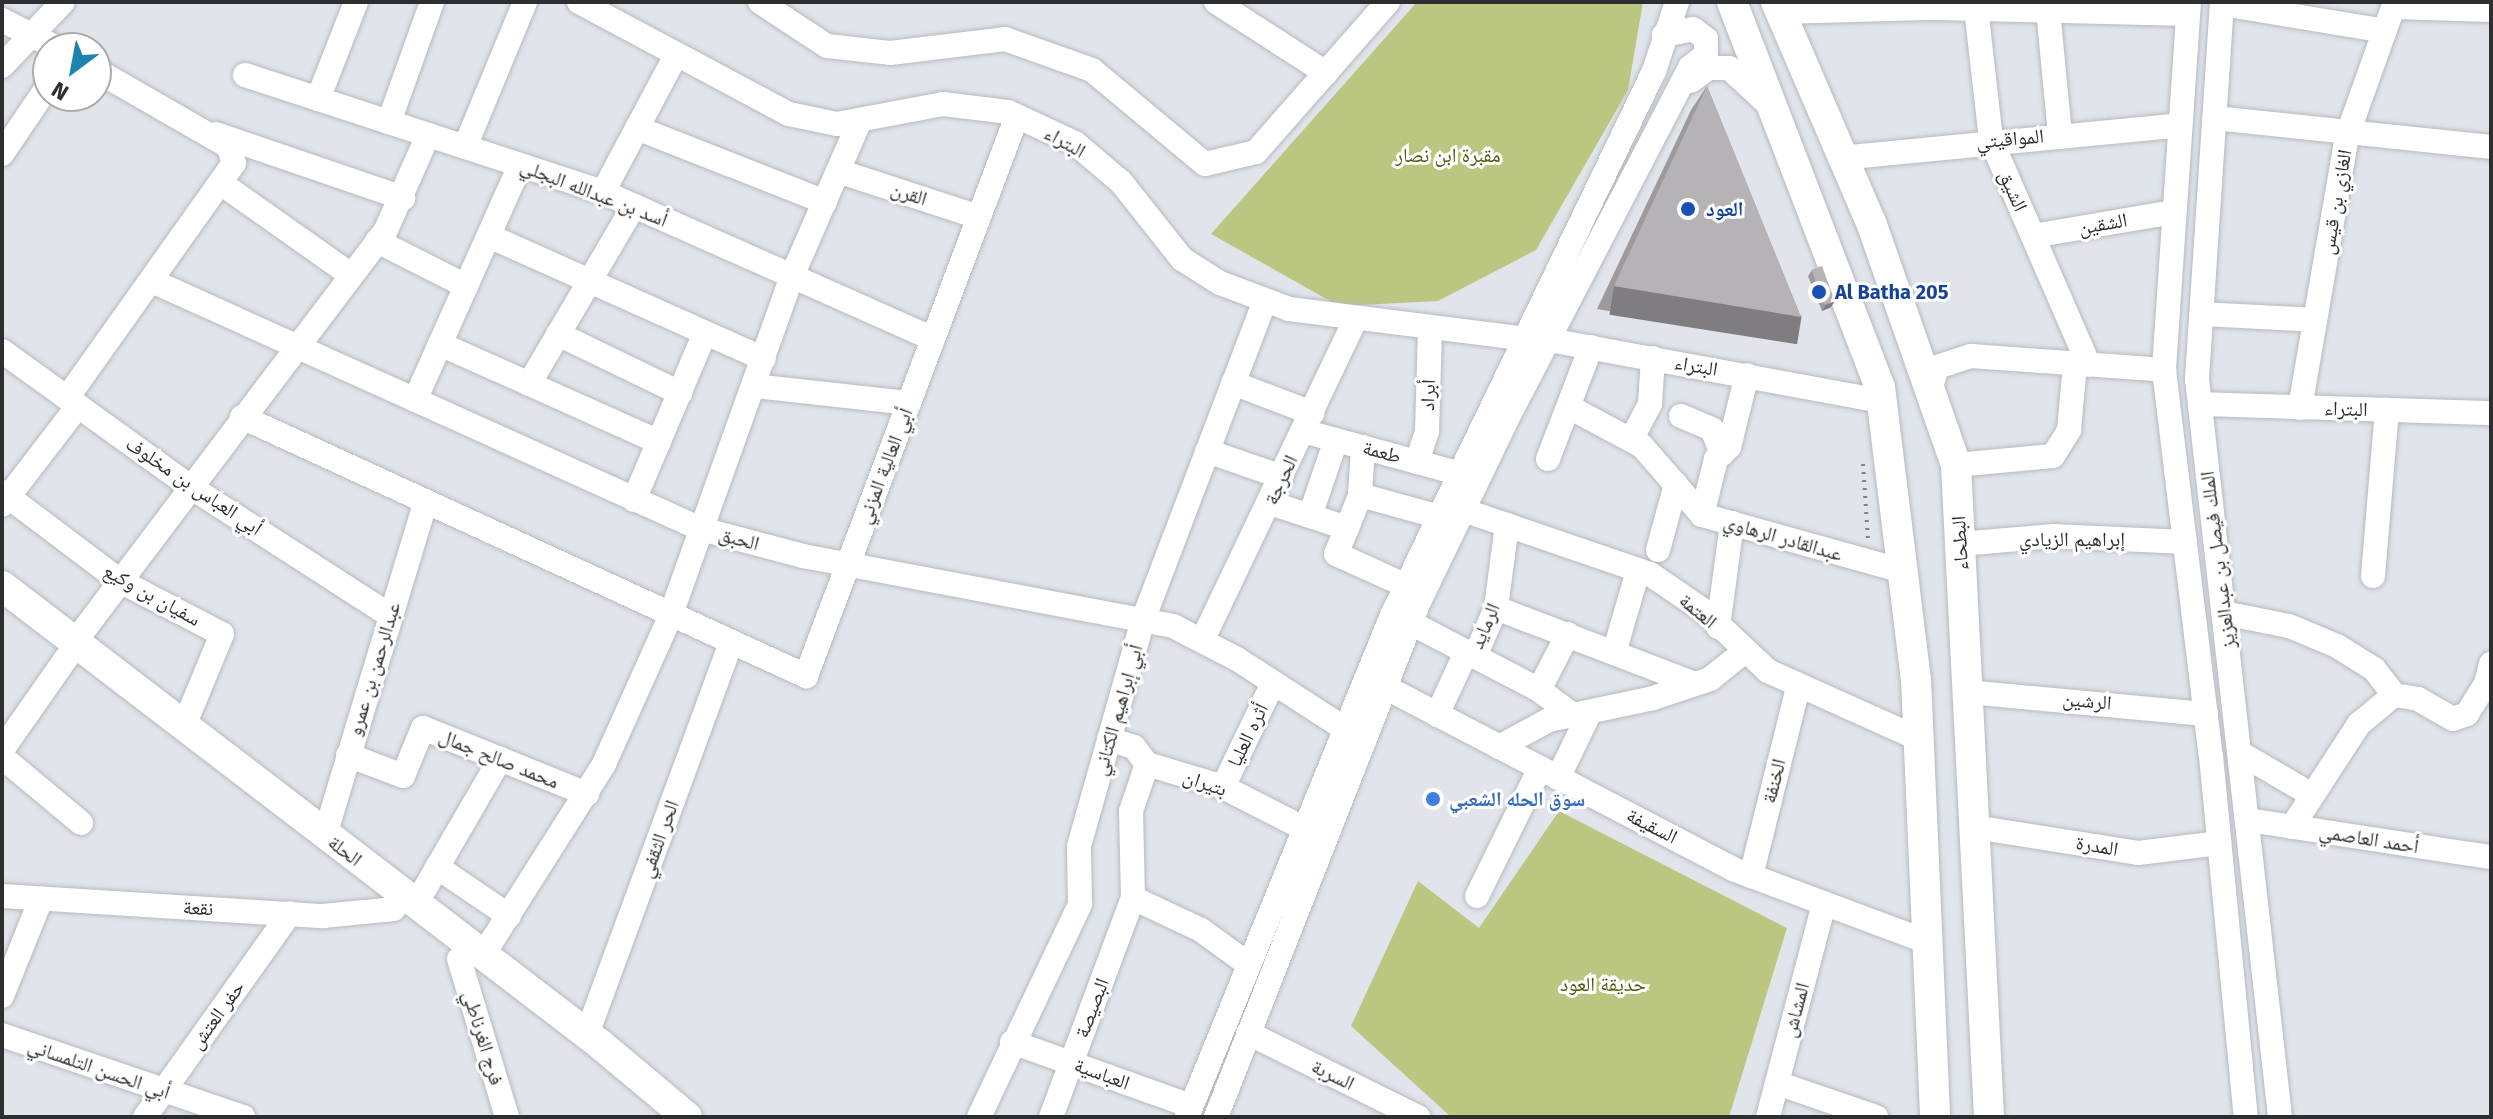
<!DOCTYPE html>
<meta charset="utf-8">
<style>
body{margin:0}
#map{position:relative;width:2493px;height:1119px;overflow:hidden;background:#e1e5eb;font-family:"Fira Sans","Noto Naskh Arabic",sans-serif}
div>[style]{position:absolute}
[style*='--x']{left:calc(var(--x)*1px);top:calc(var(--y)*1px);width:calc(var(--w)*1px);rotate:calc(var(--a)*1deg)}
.green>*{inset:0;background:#bbc681}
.path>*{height:4px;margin-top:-2px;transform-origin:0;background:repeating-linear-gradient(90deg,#7f8286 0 2px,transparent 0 8px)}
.roads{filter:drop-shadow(0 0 2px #b6bac0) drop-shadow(0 0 2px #b6bac0)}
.minor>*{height:24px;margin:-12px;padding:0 12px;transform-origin:12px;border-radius:12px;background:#fff}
.major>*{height:30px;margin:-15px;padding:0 15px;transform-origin:15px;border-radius:15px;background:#fff}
.wall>*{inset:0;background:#9d999d}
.shaded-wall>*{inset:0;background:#807d80;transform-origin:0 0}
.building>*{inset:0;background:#b7b2b7;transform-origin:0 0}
.dots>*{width:22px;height:22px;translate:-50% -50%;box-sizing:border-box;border:4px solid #fff;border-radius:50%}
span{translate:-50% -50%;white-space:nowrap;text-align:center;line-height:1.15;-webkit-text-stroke:6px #fff;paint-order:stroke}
.street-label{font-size:20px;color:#2c2e30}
.park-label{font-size:20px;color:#51590b}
.transit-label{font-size:20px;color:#164399;font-weight:700}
.left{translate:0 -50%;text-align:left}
.shop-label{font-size:20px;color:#366cbe;font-weight:700}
.frame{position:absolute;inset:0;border:4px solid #2c2e30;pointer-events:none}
.north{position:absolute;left:32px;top:32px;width:80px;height:80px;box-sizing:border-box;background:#fff;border:2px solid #ababac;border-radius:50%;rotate:212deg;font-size:22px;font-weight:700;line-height:32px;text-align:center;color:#2c2e30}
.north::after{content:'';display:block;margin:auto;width:28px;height:36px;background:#1d84ad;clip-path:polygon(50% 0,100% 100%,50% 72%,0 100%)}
</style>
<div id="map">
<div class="green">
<i style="clip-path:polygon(1417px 2px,1643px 2px,1628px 90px,1536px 250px,1438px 301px,1339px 306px,1211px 234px)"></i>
<i style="clip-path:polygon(1559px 811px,1787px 928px,1729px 1117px,1451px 1117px,1351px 1026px,1418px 881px,1479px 928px)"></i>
</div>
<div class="path">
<i style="--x:1863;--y:464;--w:75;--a:86.2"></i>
</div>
<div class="roads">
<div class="minor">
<i style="--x:579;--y:2;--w:238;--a:28.1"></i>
<i style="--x:789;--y:114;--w:49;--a:11.8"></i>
<i style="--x:837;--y:124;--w:108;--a:-10.7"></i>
<i style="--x:943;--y:104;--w:65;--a:7"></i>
<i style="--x:1008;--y:112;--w:74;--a:24.8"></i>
<i style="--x:1075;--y:143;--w:60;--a:40.3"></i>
<i style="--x:1121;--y:182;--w:98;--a:51.6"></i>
<i style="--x:1182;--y:259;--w:45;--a:32.3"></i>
<i style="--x:1220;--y:283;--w:74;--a:20.6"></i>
<i style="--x:1289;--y:309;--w:239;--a:7.2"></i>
<i style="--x:760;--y:2;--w:80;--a:33.3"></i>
<i style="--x:827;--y:46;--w:63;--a:6.3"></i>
<i style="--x:890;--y:53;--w:116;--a:-6.9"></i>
<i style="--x:1005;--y:39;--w:92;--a:19.6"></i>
<i style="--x:1092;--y:70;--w:147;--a:39.8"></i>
<i style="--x:1205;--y:164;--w:52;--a:-13.2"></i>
<i style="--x:1256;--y:152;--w:200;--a:-48.7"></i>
<i style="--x:1216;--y:2;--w:131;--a:32.8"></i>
<i style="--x:2189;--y:2;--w:369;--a:93.9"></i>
<i style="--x:2164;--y:370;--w:389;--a:83.1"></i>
<i style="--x:2211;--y:756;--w:363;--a:84.5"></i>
<i style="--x:2222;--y:2;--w:378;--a:93.8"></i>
<i style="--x:2197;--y:379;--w:743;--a:83.58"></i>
<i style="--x:2222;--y:4;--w:165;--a:9.4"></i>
<i style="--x:2394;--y:7;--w:97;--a:1.8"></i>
<i style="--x:1976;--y:8;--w:133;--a:83.5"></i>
<i style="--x:1991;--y:140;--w:245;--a:66.5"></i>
<i style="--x:2048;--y:10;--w:126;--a:84.5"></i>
<i style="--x:1780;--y:12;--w:158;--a:-1.5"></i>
<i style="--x:1938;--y:8;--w:250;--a:1.4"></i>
<i style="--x:2;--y:20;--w:62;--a:27"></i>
<i style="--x:2;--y:66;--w:88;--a:-46.4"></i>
<i style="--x:245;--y:75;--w:377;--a:18.1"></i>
<i style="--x:603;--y:192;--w:361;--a:24"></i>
<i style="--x:1691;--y:81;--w:21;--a:-37"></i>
<i style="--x:1708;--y:68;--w:21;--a:0"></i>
<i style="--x:1729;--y:68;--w:52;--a:42.6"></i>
<i style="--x:318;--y:99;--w:104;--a:-68.6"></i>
<i style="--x:2215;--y:118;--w:278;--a:6"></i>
<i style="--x:389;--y:122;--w:127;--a:-70.3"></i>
<i style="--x:637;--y:128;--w:202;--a:21.5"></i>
<i style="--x:216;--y:134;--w:198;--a:18.9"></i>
<i style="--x:465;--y:147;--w:157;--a:-67.5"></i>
<i style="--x:2;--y:154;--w:82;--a:-55.9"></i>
<i style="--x:1840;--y:158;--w:342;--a:-5.5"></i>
<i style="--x:838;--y:171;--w:148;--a:18.1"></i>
<i style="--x:222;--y:184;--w:158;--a:35.2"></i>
<i style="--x:603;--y:192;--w:155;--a:-61.9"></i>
<i style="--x:489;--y:236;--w:301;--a:24.1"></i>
<i style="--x:2033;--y:236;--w:143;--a:-9.7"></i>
<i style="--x:377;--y:241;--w:100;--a:26.8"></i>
<i style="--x:152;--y:281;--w:602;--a:24.31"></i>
<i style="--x:701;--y:529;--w:106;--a:14.8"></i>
<i style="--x:803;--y:556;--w:377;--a:10.7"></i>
<i style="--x:1173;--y:626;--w:72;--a:27.3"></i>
<i style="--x:1237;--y:659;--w:129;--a:32.9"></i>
<i style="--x:2202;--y:314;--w:113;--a:3"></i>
<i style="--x:558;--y:334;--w:136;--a:25.8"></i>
<i style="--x:1549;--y:340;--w:339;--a:10.4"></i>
<i style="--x:440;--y:344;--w:240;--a:24.1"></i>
<i style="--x:2;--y:351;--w:231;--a:35.8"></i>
<i style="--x:189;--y:486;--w:238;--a:32.8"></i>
<i style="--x:1233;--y:383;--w:85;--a:20.8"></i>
<i style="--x:529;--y:384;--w:207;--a:-59.5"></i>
<i style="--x:754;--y:386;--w:156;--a:6.3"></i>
<i style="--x:1930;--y:391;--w:25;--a:-74"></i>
<i style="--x:1937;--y:367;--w:36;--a:-18"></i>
<i style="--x:1971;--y:356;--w:194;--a:4.1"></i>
<i style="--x:67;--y:398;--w:288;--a:-54.6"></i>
<i style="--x:234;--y:163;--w:18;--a:-109"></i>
<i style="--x:228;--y:146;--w:152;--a:-150.1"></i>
<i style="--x:415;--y:400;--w:257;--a:-65.9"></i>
<i style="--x:2200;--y:404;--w:291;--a:1.8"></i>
<i style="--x:1569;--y:407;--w:83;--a:28.1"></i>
<i style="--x:1642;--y:446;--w:91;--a:49"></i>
<i style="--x:1702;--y:515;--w:209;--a:15.6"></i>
<i style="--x:2300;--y:408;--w:276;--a:-80.2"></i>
<i style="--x:2347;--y:136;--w:142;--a:-70.3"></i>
<i style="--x:1681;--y:416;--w:34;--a:23"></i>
<i style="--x:1712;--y:429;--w:27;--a:68"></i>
<i style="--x:242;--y:417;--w:621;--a:24.67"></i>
<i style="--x:806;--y:676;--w:598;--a:-69.35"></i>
<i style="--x:1303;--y:431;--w:164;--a:15.2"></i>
<i style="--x:1631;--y:440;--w:41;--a:-62.2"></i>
<i style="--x:1650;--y:404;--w:46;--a:-86.3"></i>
<i style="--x:1207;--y:451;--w:79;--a:19.1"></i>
<i style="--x:1548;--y:459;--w:120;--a:-69"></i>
<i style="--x:1417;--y:462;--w:33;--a:-72"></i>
<i style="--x:1427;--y:431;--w:104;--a:-88.3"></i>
<i style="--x:1956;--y:465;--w:97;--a:-5.3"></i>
<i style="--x:2053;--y:456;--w:31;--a:-58"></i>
<i style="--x:2069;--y:430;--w:66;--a:-84.8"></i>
<i style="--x:2;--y:492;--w:148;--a:37"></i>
<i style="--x:120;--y:581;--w:115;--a:27.5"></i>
<i style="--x:222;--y:634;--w:102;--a:112.5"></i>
<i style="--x:1360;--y:495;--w:83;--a:15.4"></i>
<i style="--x:634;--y:500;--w:181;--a:-67"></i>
<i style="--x:1270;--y:503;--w:81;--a:18"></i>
<i style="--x:1347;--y:528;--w:28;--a:113"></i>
<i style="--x:1336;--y:554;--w:78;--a:24.3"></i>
<i style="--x:2;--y:505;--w:125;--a:-52.5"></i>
<i style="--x:1463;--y:510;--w:198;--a:18.9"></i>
<i style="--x:1650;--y:574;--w:65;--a:34.4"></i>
<i style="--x:1704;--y:611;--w:88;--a:43.2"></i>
<i style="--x:1768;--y:671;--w:166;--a:24.2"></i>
<i style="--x:1702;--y:515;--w:58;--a:-76"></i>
<i style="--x:1716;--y:459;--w:18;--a:-43"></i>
<i style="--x:1729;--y:447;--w:74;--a:-76"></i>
<i style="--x:1310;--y:516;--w:80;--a:-71.1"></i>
<i style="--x:1347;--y:528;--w:35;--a:-68"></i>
<i style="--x:1360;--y:495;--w:48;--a:-86.4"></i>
<i style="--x:1960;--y:544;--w:94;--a:-4.9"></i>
<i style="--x:2054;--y:536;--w:131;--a:2.6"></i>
<i style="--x:1658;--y:550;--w:68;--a:-74.7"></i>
<i style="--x:2373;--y:576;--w:167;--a:-85.2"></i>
<i style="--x:1496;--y:608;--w:213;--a:20.9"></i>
<i style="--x:2224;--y:613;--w:66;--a:11.3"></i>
<i style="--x:2289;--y:626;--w:52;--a:22.6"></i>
<i style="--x:2337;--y:646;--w:44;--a:31.9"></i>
<i style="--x:2374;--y:669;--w:33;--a:52"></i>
<i style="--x:1411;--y:623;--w:144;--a:27.6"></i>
<i style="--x:1539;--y:690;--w:42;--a:36.3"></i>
<i style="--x:1718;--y:627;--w:105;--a:-82.3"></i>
<i style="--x:1202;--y:641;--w:358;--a:-64.5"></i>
<i style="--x:74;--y:643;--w:518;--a:-52.93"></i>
<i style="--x:386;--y:230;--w:104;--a:-66.1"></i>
<i style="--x:1614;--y:653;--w:85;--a:-73.7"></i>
<i style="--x:1385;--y:687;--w:395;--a:27.6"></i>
<i style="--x:1735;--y:870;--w:206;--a:20.5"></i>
<i style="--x:1539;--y:690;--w:63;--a:-62.6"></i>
<i style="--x:1967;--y:692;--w:240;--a:5.3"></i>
<i style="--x:1437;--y:715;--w:62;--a:-65.1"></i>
<i style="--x:1463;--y:659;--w:14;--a:-21"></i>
<i style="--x:1476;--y:654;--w:50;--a:-66.5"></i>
<i style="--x:1496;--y:608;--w:84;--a:-82.5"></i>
<i style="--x:1109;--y:739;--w:26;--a:18"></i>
<i style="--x:1134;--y:747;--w:21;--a:53"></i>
<i style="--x:1147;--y:764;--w:79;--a:16.8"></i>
<i style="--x:1223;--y:787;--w:90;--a:27.1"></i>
<i style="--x:1499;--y:747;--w:57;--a:-28.4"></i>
<i style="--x:1549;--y:720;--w:106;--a:-11.9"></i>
<i style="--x:1653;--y:698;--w:60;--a:-18.4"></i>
<i style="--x:1710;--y:679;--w:43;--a:-38.5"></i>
<i style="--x:2;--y:750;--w:113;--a:-55"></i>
<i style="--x:2240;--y:753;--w:83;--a:30.3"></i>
<i style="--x:348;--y:755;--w:59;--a:20.9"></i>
<i style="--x:403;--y:776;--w:52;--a:-67.4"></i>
<i style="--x:423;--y:728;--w:177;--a:21.9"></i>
<i style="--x:2;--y:757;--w:103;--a:39.9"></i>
<i style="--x:1558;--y:778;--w:73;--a:-64.1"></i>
<i style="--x:1223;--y:787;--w:115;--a:-64.3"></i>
<i style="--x:2248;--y:820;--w:246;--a:8.7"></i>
<i style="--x:1974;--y:827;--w:166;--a:9"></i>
<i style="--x:2138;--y:853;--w:82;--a:-7"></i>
<i style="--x:2292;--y:827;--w:123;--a:-57"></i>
<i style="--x:2359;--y:724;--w:45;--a:-39.6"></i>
<i style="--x:2394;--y:695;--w:24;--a:9"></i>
<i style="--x:2418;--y:699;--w:40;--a:29.7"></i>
<i style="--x:2453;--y:719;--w:15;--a:-20"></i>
<i style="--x:2467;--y:714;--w:36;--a:-58"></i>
<i style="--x:2486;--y:684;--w:21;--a:-76"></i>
<i style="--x:325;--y:835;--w:347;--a:-73.2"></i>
<i style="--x:437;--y:867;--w:87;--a:34.2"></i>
<i style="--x:1751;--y:876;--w:195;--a:-76"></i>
<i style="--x:2;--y:896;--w:322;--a:3.6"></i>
<i style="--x:323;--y:916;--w:71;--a:-5.6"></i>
<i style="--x:1477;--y:896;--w:143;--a:-63.8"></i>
<i style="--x:1133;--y:898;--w:75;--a:25.2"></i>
<i style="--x:1201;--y:930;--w:58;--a:35.9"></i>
<i style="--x:416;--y:904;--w:168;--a:-59.9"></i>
<i style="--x:483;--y:955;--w:226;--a:-57.6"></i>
<i style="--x:604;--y:764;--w:161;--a:-65.8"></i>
<i style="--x:670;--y:617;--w:362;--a:-70.3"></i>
<i style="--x:792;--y:276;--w:170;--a:-66.4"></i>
<i style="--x:459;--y:959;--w:165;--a:73.1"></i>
<i style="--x:2;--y:996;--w:105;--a:-68.1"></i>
<i style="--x:1248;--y:1033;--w:190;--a:26.3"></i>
<i style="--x:587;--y:1034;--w:417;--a:-69.8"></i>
<i style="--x:2;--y:1035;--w:255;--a:18.8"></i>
<i style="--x:1012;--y:1042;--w:190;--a:19.7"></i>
<i style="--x:1777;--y:1083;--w:105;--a:19"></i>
<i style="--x:145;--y:1117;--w:250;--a:-54.6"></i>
<i style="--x:979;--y:1117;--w:236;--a:-64.6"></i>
<i style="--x:1080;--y:904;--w:58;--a:-91"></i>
<i style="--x:1079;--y:846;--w:235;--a:-74.2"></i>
<i style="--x:1143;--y:620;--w:342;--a:-69.1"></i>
<i style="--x:1051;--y:1117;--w:234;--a:-69.5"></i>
<i style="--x:1133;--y:898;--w:87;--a:-91.3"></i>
<i style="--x:1131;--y:811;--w:50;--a:-71.2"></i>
<i style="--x:1187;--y:1117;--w:544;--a:-67.77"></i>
<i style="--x:1393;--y:613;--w:602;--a:-64.29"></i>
<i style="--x:1654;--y:71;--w:73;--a:-71.6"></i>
<i style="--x:1216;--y:1117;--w:551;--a:-68.51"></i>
<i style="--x:1418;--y:604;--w:203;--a:-64.3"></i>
<i style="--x:1506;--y:421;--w:399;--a:-62.5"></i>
<i style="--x:1690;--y:67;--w:20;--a:-37"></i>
<i style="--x:1706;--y:55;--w:16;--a:-90"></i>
<i style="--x:1706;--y:39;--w:16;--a:-142"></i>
<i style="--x:1693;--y:29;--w:30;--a:168"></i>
<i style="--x:1768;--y:1117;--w:221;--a:-75.3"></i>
</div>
<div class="major">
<i style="--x:1732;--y:2;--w:412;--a:69"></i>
<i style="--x:1880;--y:387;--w:294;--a:83"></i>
<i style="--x:1916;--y:679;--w:438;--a:87.5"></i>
<i style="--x:1776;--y:2;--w:243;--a:66.7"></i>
<i style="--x:1872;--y:225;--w:254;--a:70.7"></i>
<i style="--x:1956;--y:465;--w:653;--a:87.1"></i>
<i style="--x:2;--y:586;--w:755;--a:37.46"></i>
<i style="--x:601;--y:1045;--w:112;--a:39.9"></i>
</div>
</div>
<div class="wall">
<i style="clip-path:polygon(1707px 86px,1801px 317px,1784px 340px,1597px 309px,1691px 110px)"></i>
<i style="clip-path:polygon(1812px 270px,1831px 307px,1822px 311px,1808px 276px)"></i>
</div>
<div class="shaded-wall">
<i style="left:1614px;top:286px;width:190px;height:29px;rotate:9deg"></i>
<i style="clip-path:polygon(1835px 301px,1831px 307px,1822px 311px,1826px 305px)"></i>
</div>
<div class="building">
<i style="clip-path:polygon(1707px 86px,1801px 317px,1614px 286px)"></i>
<i style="left:1822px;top:266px;width:37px;height:11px;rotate:70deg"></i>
</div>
<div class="dots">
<i style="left:1688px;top:209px;background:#1a4fb4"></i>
<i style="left:1819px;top:292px;background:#1a4fb4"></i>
<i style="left:1433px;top:799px;background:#3f7fe0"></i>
</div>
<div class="street-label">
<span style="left:2010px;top:139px;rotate:-5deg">المواقيتي</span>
<span style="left:1065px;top:142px;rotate:30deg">البتراء</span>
<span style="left:2013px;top:191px;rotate:66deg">الشيق</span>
<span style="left:594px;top:193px;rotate:21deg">أسد بن عبدالله البجلي</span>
<span style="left:909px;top:194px;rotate:18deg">القرن</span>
<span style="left:2336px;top:202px;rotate:-80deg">الغازي بن قيس</span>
<span style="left:2103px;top:224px;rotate:-10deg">الشقين</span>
<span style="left:1696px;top:366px;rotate:10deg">البتراء</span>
<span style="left:1428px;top:395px;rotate:-88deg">أبراد</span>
<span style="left:2346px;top:409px;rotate:2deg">البتراء</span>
<span style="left:1382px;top:452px;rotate:15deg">طعمة</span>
<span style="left:885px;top:466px;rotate:-69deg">أبي العالية المزني</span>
<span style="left:1281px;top:480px;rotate:-65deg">الحرجة</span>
<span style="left:194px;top:486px;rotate:34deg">أبي العباس بن مخلوف</span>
<span style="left:1783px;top:538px;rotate:16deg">عبدالقادر الرهاوي</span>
<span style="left:739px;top:539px;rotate:15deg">الحبق</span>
<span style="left:2072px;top:539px">إبراهيم الزيادي</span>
<span style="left:1960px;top:543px;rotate:-93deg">البطحاء</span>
<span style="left:2218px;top:560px;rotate:-97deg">الملك فيصل بن عبدالعزيز</span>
<span style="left:152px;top:595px;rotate:29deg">سفيان بن وكيع</span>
<span style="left:1698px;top:611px;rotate:40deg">العتمة</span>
<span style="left:1485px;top:626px;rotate:-67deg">الرمايد</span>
<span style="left:374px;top:669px;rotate:-73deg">عبدالرحمن بن عمرو</span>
<span style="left:2087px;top:701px;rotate:5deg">الرشين</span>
<span style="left:1118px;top:710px;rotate:-74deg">أبي إبراهيم الكتاني</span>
<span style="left:1248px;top:735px;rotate:-64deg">أثره العليا</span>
<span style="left:499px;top:759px;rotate:22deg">محمد صالح جمال</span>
<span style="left:1774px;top:781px;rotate:-76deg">الخنفة</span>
<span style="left:1205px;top:783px;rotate:19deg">بتيران</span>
<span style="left:1652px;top:826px;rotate:27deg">السقيفة</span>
<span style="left:659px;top:839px;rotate:-70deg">الحر الثقفي</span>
<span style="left:2369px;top:839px;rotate:9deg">أحمد العاصمي</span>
<span style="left:2097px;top:846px;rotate:10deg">المدرة</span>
<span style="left:345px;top:851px;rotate:37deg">الحلة</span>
<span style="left:198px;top:908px;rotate:3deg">نقعة</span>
<span style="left:1092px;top:1008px;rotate:-69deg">البصيصة</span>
<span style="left:1796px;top:1010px;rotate:-75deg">المشاش</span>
<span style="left:217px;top:1015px;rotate:-54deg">حفر العتش</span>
<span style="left:483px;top:1038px;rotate:73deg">فرج الغرناطي</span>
<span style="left:99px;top:1069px;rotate:19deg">أبي الحسن التلمساني</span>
<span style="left:1102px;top:1074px;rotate:20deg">العباسية</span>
<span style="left:1333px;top:1075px;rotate:26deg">السربة</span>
</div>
<div class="park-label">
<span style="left:1448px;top:155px">مقبرة ابن نصار</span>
<span style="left:1603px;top:984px">حديقة العود</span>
</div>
<div class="transit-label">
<span class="left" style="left:1706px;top:209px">العود</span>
<span class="left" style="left:1835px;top:292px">Al Batha 205</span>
</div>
<div class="shop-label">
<span class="left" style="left:1449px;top:799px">سوق الحله الشعبي</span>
</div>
<div class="frame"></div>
<div class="north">N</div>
</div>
